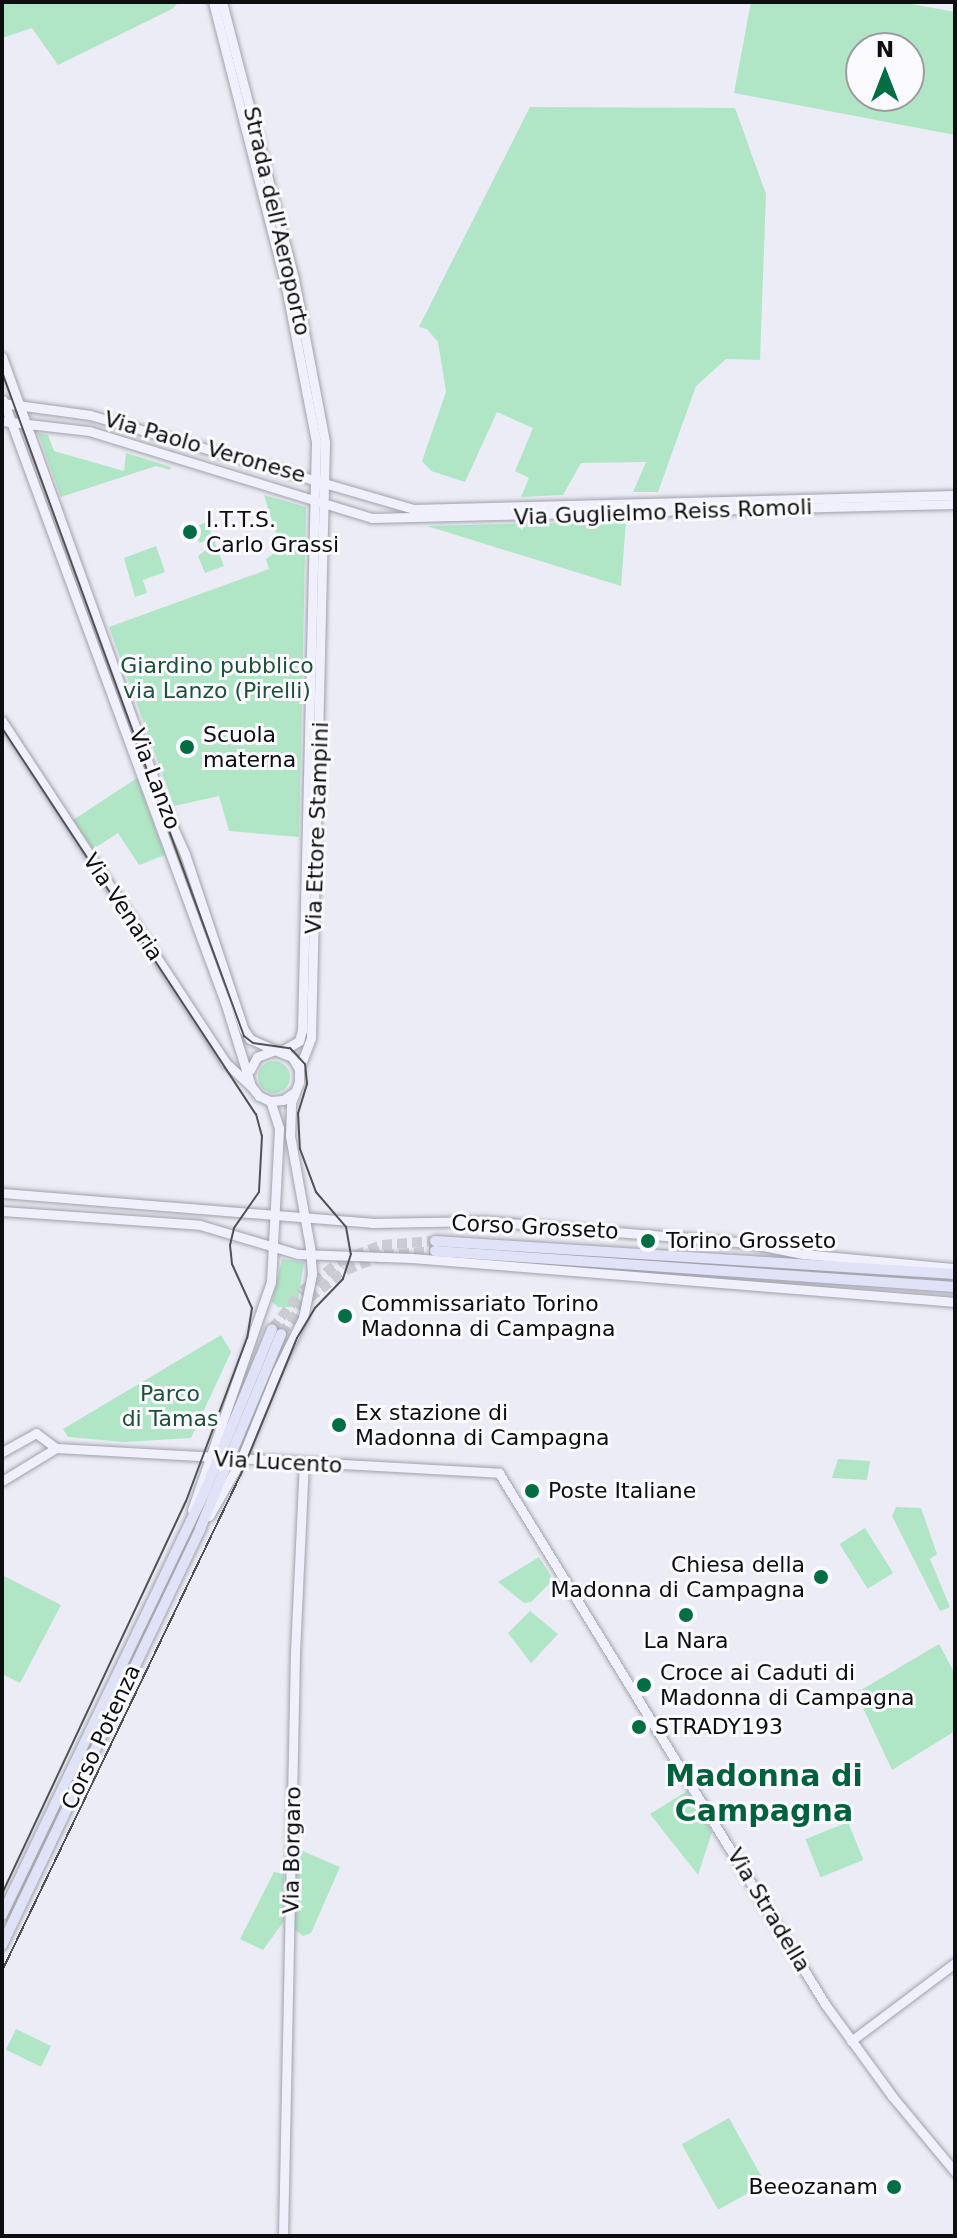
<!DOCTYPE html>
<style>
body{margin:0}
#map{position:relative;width:957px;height:2238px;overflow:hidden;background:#ebecf5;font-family:"DejaVu Sans",sans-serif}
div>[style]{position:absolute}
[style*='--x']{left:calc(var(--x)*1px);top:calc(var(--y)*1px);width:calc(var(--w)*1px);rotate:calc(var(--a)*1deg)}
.green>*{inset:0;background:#b0e6c6;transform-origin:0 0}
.round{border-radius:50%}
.primary-tunnel>*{height:10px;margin-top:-5px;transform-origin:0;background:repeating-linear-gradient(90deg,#cacbd3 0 10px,transparent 0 15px)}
.roads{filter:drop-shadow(0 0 2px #a1a2aa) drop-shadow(0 0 2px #a1a2aa)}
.secondary>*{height:9px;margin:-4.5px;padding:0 4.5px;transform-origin:4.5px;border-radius:4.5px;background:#eff0fb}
.primary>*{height:10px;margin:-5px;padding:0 5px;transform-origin:5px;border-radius:5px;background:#e0e2f8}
.tram>*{height:2px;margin:-1px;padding:0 1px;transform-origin:1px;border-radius:1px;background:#515256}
.dots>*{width:22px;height:22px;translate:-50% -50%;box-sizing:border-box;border:4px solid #fafafe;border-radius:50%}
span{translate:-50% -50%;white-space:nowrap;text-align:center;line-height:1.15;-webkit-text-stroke:6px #fafafe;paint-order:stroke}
.street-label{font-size:22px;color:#0d0e10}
.poi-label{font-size:22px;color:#0d0e10}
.left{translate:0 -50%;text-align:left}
.right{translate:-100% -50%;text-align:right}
.park-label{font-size:22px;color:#1e5138}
.district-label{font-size:30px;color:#03623d;font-weight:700}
.frame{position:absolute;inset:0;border:4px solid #0d0e10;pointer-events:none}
.north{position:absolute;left:845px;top:32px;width:80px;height:80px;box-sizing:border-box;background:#fafafe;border:2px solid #9b9c9f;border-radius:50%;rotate:0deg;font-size:22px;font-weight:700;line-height:32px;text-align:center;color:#0d0e10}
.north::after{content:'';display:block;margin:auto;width:28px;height:36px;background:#036d44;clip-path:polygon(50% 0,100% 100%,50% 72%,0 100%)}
</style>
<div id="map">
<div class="green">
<i style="clip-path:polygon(2px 2px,179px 2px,172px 9px,58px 65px,32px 28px,2px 38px)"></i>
<i style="clip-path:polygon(evenodd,751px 2px,901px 2px,955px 12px,955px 135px,734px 93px,751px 2px,861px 48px,909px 48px,909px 96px,861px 96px,861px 48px)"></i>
<i style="clip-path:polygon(530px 107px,735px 108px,766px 194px,760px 360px,726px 359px,696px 386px,658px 492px,633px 492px,646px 462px,581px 463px,563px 495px,521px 497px,529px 478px,515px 471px,533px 428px,497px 412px,465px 482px,431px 471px,422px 461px,446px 392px,438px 342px,427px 329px,419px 327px,421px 323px)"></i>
<i style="clip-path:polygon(38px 433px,48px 435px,54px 451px,124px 471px,126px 453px,171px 467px,170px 470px,156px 466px,61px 497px)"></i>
<i style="clip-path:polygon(264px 495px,306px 507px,299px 837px,229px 831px,219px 796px,174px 806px,109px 627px,269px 569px,266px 559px,281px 548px)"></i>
<i style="clip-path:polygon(626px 521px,621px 586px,427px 526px)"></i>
<i style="clip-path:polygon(207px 522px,224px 566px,205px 573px,198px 556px,211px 546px,209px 540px,199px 543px,194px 527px)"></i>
<i style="clip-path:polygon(156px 546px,165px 572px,143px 580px,147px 593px,135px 597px,124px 558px)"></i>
<i style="clip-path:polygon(137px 778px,165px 855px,139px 865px,118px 833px,93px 849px,73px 820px)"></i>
<i class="round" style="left:258px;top:1061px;width:32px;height:32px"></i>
<i style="clip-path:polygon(282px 1259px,304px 1262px,297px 1307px,278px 1307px,272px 1302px)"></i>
<i style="clip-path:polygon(221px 1335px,231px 1352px,191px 1438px,125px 1442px,68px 1437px,63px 1429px)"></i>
<i style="clip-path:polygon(838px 1459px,870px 1461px,867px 1480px,832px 1478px)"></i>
<i style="clip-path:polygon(896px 1507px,921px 1508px,937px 1554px,930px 1559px,950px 1607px,940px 1611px,892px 1516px)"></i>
<i style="left:865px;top:1528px;width:53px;height:30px;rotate:58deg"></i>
<i style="clip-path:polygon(539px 1557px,551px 1576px,550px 1583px,531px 1602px,524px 1603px,498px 1582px)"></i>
<i style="clip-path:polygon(2px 1575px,61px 1605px,20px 1683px,2px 1674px)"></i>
<i style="clip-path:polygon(530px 1611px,558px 1634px,531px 1663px,508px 1633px)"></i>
<i style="clip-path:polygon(939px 1644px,955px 1674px,955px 1731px,892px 1770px,856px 1693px)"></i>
<i style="clip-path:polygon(687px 1791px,712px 1832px,698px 1875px,650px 1814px)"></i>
<i style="left:848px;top:1822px;width:41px;height:46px;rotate:68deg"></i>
<i style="clip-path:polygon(293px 1847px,340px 1867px,311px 1933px,303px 1936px,293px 1928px)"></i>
<i style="clip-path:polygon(274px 1872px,284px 1874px,284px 1921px,263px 1950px,240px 1939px)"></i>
<i style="left:16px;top:2029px;width:39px;height:23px;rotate:26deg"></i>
<i style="left:729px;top:2118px;width:75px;height:54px;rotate:61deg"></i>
</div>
<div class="primary-tunnel">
<i style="--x:272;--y:1329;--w:48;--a:-51.7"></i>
<i style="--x:302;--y:1291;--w:49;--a:-37.6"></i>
<i style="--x:341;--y:1261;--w:44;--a:-21.3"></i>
<i style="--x:382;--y:1245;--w:53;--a:-4.3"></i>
<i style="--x:281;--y:1334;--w:46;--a:-52.1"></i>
<i style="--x:309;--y:1298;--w:46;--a:-37.1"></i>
<i style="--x:346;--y:1270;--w:41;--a:-21.5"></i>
<i style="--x:384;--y:1255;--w:51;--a:-4.5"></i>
</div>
<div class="roads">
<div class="secondary">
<i style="--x:213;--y:2;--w:289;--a:75.6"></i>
<i style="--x:285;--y:282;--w:163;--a:79"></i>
<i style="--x:316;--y:442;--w:588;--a:91.36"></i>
<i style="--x:302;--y:1030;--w:11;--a:105"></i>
<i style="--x:299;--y:1041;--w:20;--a:150"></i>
<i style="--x:222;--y:2;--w:286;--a:75.4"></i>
<i style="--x:294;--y:279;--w:166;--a:79.2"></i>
<i style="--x:325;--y:442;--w:596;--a:91.35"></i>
<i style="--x:311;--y:1038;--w:33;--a:111"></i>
<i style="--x:2;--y:357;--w:478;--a:70.2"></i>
<i style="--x:164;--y:807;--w:51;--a:65.9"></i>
<i style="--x:185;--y:854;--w:186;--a:71.5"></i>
<i style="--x:244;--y:1030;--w:11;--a:56"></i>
<i style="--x:250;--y:1039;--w:27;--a:24"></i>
<i style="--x:3;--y:400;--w:642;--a:69.76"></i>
<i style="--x:225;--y:1002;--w:88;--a:72.8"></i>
<i style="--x:251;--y:1086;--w:13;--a:51"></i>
<i style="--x:259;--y:1096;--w:12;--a:24"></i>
<i style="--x:270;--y:1101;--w:13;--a:-4"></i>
<i style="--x:283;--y:1100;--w:12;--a:-35"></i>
<i style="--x:2;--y:403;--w:89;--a:7.8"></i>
<i style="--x:90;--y:415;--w:336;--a:16.2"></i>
<i style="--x:413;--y:509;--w:542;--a:-1.48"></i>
<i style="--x:2;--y:421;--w:88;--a:6.6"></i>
<i style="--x:89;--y:431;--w:296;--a:17.1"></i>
<i style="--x:372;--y:518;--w:583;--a:-1.38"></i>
<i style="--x:2;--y:721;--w:407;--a:56.8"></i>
<i style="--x:225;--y:1062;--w:33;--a:43"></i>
<i style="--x:2;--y:1193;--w:371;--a:4.6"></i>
<i style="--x:372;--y:1223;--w:113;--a:-1"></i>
<i style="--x:485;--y:1221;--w:264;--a:4.8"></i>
<i style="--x:748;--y:1243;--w:56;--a:11.3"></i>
<i style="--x:803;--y:1254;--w:153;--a:5.3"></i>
<i style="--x:2;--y:1211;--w:198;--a:4"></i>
<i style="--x:200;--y:1225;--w:102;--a:16.5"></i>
<i style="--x:298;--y:1254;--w:114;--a:2"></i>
<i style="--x:412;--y:1258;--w:545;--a:4.63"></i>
<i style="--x:56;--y:1448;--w:444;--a:3.2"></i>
<i style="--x:499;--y:1473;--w:623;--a:58.45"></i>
<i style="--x:825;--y:2004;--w:114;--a:53.9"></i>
<i style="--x:892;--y:2096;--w:99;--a:50.3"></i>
<i style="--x:2;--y:1452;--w:39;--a:-29"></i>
<i style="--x:36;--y:1433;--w:25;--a:37"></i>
<i style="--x:2;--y:1481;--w:63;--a:-31.4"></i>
<i style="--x:192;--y:1510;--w:241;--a:-70.9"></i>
<i style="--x:271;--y:1282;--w:154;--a:-87"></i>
<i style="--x:279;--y:1128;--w:28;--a:-108"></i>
<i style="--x:209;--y:1516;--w:64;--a:-60.3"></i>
<i style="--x:241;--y:1460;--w:96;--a:-68"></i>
<i style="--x:277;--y:1371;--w:59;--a:-63.9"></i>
<i style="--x:303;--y:1318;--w:45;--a:-78.4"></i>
<i style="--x:312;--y:1274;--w:27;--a:-94"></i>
<i style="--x:310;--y:1247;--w:113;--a:-100.2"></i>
<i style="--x:290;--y:1136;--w:33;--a:-88"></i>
<i style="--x:291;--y:1103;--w:22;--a:-69"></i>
<i style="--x:299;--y:1082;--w:13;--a:-90"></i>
<i style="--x:299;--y:1069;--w:14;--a:-120"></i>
<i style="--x:292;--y:1057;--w:18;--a:-158"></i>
<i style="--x:275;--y:1050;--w:19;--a:159"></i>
<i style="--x:257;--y:1057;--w:15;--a:118"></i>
<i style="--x:851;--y:2041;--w:130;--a:-36.9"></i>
<i style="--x:283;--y:2236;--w:584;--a:-88.82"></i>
<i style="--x:295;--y:1652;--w:189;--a:-87.3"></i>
</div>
<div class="primary">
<i style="--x:435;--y:1241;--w:521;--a:3.63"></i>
<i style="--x:435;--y:1251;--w:521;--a:3.96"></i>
<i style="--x:2;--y:1915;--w:470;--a:-64.4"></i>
<i style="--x:205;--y:1491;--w:175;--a:-67.5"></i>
<i style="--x:2;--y:1945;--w:461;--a:-64.5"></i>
<i style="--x:200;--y:1529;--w:211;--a:-67.4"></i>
</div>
</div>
<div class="tram">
<i style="--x:2;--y:372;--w:707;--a:69.98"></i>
<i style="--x:244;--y:1036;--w:11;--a:38"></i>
<i style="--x:253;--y:1043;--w:37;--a:8"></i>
<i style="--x:290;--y:1048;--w:22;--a:47"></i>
<i style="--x:305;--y:1064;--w:20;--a:84"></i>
<i style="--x:307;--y:1084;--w:30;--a:107"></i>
<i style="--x:298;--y:1113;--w:36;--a:87"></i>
<i style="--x:300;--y:1149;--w:46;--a:69.6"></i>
<i style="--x:316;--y:1192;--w:46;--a:49.4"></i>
<i style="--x:346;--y:1227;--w:27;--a:80"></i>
<i style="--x:351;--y:1254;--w:26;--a:108"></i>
<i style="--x:343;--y:1279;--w:40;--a:134"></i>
<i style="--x:315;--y:1308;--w:35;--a:121"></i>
<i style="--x:297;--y:1338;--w:149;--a:112.4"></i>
<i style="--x:240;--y:1476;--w:549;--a:115.68"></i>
<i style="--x:2;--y:728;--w:462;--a:56.7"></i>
<i style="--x:256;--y:1114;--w:23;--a:75"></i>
<i style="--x:262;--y:1136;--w:56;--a:93.1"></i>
<i style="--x:259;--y:1192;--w:44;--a:124.8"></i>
<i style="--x:234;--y:1228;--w:17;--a:103"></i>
<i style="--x:230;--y:1245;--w:19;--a:84"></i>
<i style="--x:232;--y:1264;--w:48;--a:65.6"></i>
<i style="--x:252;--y:1308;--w:30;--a:99"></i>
<i style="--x:247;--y:1338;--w:174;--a:110.5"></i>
<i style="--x:186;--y:1501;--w:433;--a:115.1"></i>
</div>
<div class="dots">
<i style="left:190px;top:532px;background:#036d44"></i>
<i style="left:187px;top:747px;background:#036d44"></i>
<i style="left:648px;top:1241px;background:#036d44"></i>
<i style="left:345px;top:1316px;background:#036d44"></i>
<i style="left:339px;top:1425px;background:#036d44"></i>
<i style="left:532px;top:1491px;background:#036d44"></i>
<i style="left:821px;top:1577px;background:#036d44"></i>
<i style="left:686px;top:1615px;background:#036d44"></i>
<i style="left:644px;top:1685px;background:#036d44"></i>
<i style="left:639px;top:1727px;background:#036d44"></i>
<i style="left:894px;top:2187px;background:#036d44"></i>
</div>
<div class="street-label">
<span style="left:277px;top:221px;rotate:77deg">Strada dell'Aeroporto</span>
<span style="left:205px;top:447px;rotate:16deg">Via Paolo Veronese</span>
<span style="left:663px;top:512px;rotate:-2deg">Via Guglielmo Reiss Romoli</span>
<span style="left:155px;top:779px;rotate:69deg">Via Lanzo</span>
<span style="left:317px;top:828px;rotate:-88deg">Via Ettore Stampini</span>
<span style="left:123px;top:907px;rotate:56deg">Via Venaria</span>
<span style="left:535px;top:1227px;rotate:3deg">Corso Grosseto</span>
<span style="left:278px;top:1462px;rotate:3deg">Via Lucento</span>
<span style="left:101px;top:1737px;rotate:-65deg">Corso Potenza</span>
<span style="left:292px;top:1850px;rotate:-89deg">Via Borgaro</span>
<span style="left:769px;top:1910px;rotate:59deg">Via Stradella</span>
</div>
<div class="poi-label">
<span class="left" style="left:206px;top:532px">I.T.T.S.<br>Carlo Grassi</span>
<span class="left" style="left:203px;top:747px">Scuola<br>materna</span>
<span class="left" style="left:666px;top:1241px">Torino Grosseto</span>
<span class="left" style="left:361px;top:1316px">Commissariato Torino<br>Madonna di Campagna</span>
<span class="left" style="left:355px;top:1425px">Ex stazione di<br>Madonna di Campagna</span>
<span class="left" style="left:548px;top:1491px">Poste Italiane</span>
<span class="right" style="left:805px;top:1577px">Chiesa della<br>Madonna di Campagna</span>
<span style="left:686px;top:1641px">La Nara</span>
<span class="left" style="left:660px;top:1685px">Croce ai Caduti di<br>Madonna di Campagna</span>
<span class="left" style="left:655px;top:1727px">STRADY193</span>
<span class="right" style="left:878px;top:2187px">Beeozanam</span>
</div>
<div class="park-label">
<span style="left:217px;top:678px">Giardino pubblico<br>via Lanzo (Pirelli)</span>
<span style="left:170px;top:1406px">Parco<br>di Tamas</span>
</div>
<div class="district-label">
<span style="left:764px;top:1793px">Madonna di<br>Campagna</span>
</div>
<div class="frame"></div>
<div class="north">N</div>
</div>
